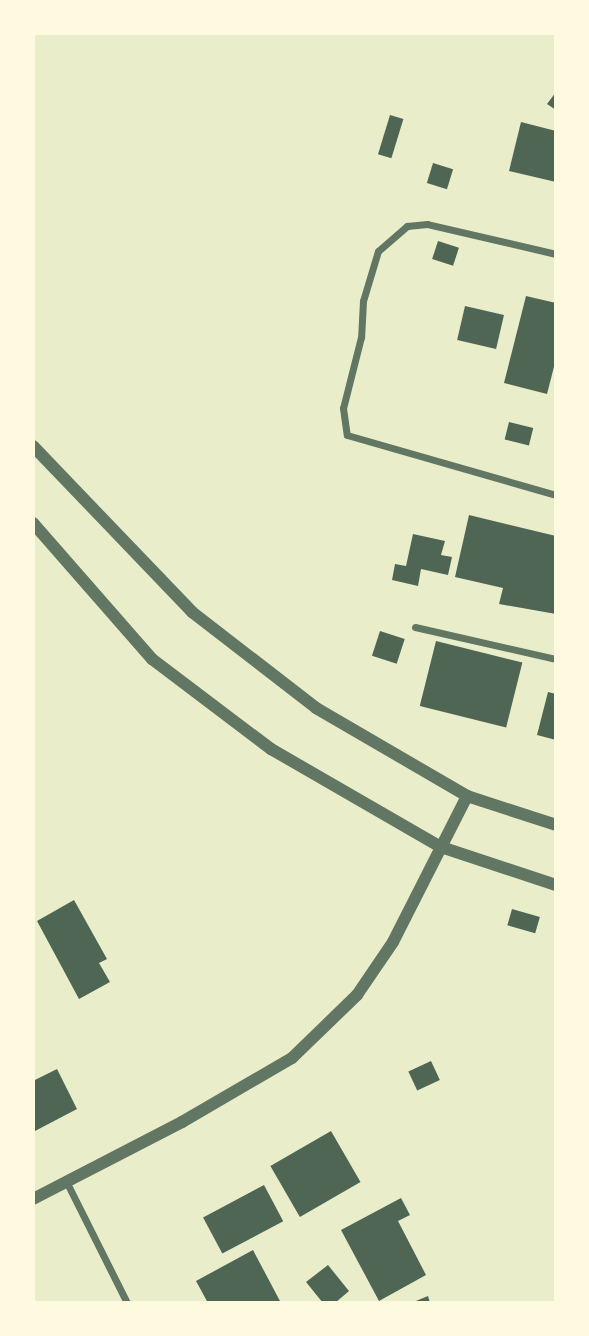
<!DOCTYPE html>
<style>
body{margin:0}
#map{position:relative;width:589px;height:1336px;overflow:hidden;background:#e9edc9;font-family:Raleway,sans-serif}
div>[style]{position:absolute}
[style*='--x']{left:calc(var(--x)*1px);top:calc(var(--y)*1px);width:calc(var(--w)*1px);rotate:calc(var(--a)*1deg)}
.building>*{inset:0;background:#4f6655;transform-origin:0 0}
.minor>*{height:7px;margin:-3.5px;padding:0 3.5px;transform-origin:3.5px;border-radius:3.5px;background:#617663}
.tertiary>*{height:12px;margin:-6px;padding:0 6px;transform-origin:6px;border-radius:6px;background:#617663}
span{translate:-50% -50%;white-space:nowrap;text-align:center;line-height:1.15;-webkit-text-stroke:6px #fefae0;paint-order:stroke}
.frame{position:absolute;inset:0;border:35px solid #fefae0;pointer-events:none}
</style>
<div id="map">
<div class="building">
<i style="clip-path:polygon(556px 92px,556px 110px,547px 104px)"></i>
<i style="left:390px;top:115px;width:14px;height:41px;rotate:17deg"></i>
<i style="clip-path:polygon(521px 122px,556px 131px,556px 182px,509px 171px)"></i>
<i style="left:433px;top:163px;width:21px;height:21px;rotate:17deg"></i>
<i style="left:438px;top:241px;width:22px;height:19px;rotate:18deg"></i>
<i style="clip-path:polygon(526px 296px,556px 303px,556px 359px,547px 394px,504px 383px)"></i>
<i style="left:465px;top:306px;width:40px;height:35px;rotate:13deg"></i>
<i style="left:509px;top:422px;width:25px;height:18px;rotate:14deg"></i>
<i style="clip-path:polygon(469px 515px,556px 536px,556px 614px,499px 604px,503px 588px,455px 577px)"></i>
<i style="clip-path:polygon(413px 534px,445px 541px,441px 555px,452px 557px,448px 575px,421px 569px,418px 586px,392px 580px,395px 564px,406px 566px)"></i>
<i style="left:380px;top:631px;width:26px;height:26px;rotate:18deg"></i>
<i style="left:436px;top:641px;width:89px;height:67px;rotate:14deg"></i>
<i style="clip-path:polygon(548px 692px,556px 694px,556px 740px,537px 735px)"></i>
<i style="clip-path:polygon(74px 900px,107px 959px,99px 963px,110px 982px,79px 999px,37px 921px)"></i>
<i style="left:512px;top:909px;width:29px;height:17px;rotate:16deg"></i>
<i style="left:431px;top:1061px;width:21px;height:25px;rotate:65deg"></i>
<i style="clip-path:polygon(57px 1069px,77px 1109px,35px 1131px,33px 1081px)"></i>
<i style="left:331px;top:1131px;width:59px;height:70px;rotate:60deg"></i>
<i style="left:264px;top:1185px;width:41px;height:69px;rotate:62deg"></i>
<i style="clip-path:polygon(401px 1198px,410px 1215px,398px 1221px,426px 1275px,379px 1301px,341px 1230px)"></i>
<i style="clip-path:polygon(253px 1250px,281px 1303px,208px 1303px,196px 1281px)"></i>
<i style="clip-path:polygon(328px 1265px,349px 1291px,335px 1303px,323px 1303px,306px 1282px)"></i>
<i style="clip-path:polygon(428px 1296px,430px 1303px,411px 1303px)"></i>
</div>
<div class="minor">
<i style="--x:556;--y:254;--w:132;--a:-166.9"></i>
<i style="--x:427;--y:224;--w:20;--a:174"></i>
<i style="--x:407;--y:226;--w:38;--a:139"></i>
<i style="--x:378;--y:251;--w:52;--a:106.7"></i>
<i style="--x:363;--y:301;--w:36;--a:93"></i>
<i style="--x:361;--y:337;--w:73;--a:104.2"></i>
<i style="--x:343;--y:408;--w:27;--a:82"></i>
<i style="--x:347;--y:435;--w:217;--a:16"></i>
<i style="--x:415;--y:627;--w:145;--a:12.8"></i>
<i style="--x:66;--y:1181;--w:136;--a:63.4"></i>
</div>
<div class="tertiary">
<i style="--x:33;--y:446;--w:230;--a:46.2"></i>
<i style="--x:192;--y:612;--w:157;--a:37.7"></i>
<i style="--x:316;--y:708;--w:175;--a:30.2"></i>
<i style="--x:467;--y:796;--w:94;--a:18"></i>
<i style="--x:33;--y:523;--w:181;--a:48.8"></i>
<i style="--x:152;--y:659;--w:149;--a:37.1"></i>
<i style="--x:271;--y:749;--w:196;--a:30"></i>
<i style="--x:441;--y:847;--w:121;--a:18.3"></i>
<i style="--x:33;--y:1199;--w:168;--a:-27.3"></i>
<i style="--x:182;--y:1122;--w:127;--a:-30.2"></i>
<i style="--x:292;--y:1058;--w:91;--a:-44.1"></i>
<i style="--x:357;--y:995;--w:64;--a:-55.8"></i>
<i style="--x:393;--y:942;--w:164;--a:-63.1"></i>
</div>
<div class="frame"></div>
</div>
